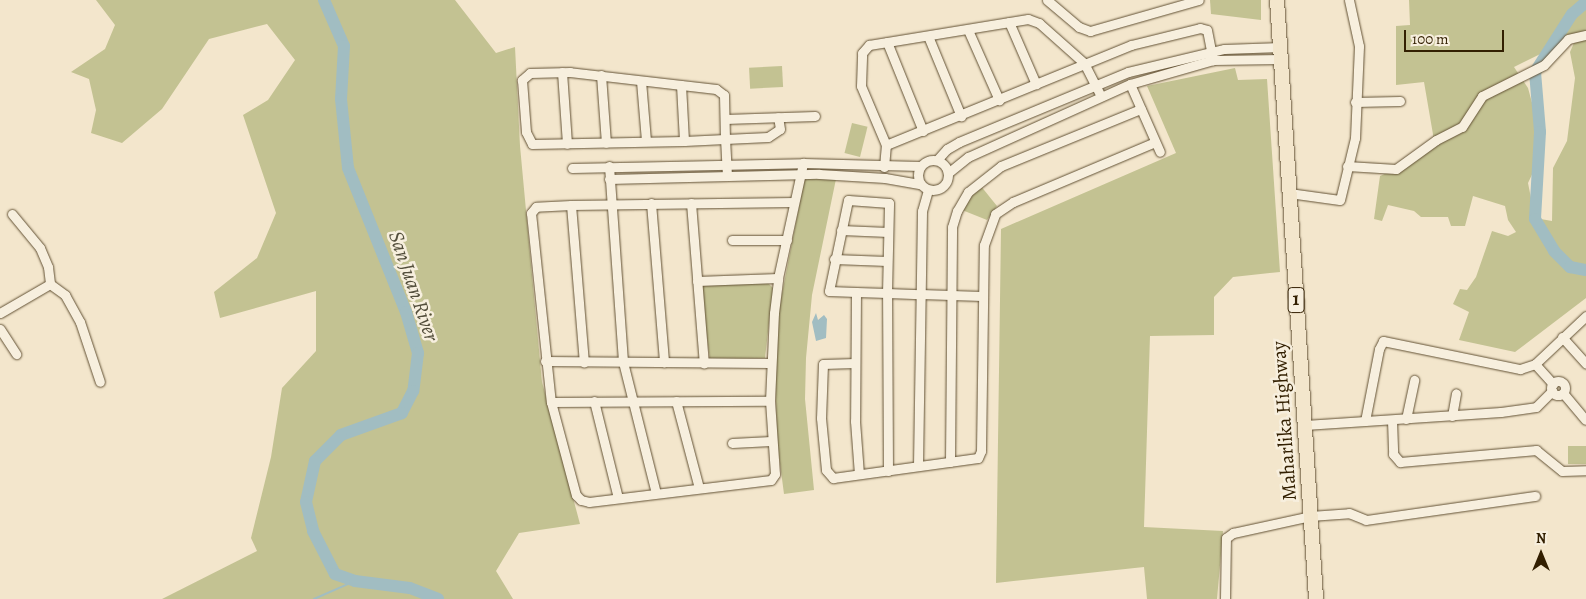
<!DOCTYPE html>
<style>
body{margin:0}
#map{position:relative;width:1586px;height:599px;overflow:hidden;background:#f3e6cc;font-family:Alegreya,serif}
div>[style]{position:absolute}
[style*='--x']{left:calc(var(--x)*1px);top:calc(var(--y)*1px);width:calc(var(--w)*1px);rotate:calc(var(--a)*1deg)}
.green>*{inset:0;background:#c3c292;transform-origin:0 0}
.water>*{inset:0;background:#a1bdc2}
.stream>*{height:2px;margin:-1px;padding:0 1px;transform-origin:1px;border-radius:1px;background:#a1bdc2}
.river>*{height:12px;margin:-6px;padding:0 6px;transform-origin:6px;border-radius:6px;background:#a1bdc2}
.roads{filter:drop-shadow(0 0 1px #625134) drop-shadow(0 0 1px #625134)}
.minor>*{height:9px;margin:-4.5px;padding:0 4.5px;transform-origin:4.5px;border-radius:4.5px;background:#f7efde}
.minor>.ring{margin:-4.5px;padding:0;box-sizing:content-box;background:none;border:9px solid #f7efde;border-radius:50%}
.highway>*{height:14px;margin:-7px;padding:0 7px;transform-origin:7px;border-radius:7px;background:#f3e6cc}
span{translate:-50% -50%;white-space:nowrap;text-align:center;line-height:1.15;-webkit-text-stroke:5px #f7efde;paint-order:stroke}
.shield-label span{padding:1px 4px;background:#f7efde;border:1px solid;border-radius:4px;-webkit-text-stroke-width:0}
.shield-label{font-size:19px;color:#321f01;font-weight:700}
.street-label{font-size:20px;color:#321f01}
.water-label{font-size:21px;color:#534e3b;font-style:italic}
.north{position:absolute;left:1516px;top:529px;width:50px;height:50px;-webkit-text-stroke:4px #f7efde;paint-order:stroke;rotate:0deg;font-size:14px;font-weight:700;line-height:20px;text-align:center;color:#321f01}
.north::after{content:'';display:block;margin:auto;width:18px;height:22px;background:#321f01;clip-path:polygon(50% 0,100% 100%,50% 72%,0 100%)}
.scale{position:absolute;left:1404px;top:30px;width:100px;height:22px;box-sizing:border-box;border:2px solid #321f01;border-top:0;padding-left:6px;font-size:15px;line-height:18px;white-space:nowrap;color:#321f01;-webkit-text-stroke:4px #f7efde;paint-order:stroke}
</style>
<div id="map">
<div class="green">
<i style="clip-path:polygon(96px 0,455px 0,496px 53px,515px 47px,520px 146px,542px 382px,580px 524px,519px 533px,496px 571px,513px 599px,162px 599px,257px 551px,251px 538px,271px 457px,282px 388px,316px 351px,316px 291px,220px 318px,214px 292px,257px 258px,276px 213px,243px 115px,268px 100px,295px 60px,267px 24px,209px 39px,162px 109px,122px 143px,91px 133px,96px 110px,89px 79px,71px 72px,105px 49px,115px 25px)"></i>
<i style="clip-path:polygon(1210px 0,1261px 0,1261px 20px,1211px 14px)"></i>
<i style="clip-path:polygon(evenodd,1409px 0,1586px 0,1586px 298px,1515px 352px,1459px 340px,1469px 312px,1453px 304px,1460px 289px,1467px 290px,1476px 277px,1492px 231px,1508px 236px,1516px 232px,1508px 220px,1505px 206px,1473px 196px,1465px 226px,1451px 226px,1448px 217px,1421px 217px,1414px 211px,1388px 205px,1382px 221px,1374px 219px,1380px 176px,1419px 159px,1435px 146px,1424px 82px,1396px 85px,1396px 26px,1410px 25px,1409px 0,1577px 36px,1570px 52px,1575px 78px,1567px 141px,1553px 168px,1552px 221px,1535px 218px,1528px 183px,1537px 164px,1540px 132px,1528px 88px,1514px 67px,1577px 36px)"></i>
<i style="left:782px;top:66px;width:21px;height:33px;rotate:87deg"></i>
<i style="clip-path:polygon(1235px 68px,1238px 80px,1267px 79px,1280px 272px,1233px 277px,1214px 297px,1214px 335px,1150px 336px,1144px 527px,1223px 531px,1217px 599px,1147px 599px,1144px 567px,996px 583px,1001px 229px,1176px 153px,1147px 86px)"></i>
<i style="left:852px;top:123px;width:16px;height:31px;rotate:14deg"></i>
<i style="clip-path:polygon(805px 176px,836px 179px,812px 295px,806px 358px,805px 399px,814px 490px,784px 494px,777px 441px,775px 363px,779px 309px)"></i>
<i style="clip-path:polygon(980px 185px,997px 206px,987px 220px,962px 210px)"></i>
<i style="clip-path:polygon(767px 282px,773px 288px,765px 358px,710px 360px,700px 286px)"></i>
<i style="left:1586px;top:446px;width:18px;height:18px;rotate:90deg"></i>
</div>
<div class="water">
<i style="clip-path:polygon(816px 313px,818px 320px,824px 315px,827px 319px,826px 338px,816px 341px,812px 322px)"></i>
</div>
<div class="stream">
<i style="--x:314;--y:599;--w:45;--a:-23.7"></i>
</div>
<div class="river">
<i style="--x:324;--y:0;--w:50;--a:66.5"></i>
<i style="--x:344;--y:46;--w:53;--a:93.2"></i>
<i style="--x:341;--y:99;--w:69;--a:84.2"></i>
<i style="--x:348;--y:168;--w:155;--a:68.1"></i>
<i style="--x:406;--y:312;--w:43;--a:73.7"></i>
<i style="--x:418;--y:353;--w:38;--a:97"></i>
<i style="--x:413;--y:391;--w:25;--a:117"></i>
<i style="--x:402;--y:413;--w:65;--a:160.2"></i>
<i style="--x:341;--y:435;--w:37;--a:135"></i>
<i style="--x:315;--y:461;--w:42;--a:102.4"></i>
<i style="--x:306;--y:502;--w:30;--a:76"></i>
<i style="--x:313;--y:531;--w:48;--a:62.9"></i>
<i style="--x:335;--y:574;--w:21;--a:19"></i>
<i style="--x:355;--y:581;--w:55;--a:7.3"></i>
<i style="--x:410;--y:588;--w:30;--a:21"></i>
<i style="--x:1586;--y:2;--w:18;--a:139"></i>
<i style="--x:1572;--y:14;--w:69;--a:122.5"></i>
<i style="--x:1535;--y:72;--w:60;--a:85.2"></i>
<i style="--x:1540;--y:132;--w:87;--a:93.3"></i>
<i style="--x:1535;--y:219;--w:37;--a:59"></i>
<i style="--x:1554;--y:251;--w:23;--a:45"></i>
<i style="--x:1570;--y:267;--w:16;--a:11"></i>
</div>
<div class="roads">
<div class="minor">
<i style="--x:1047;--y:0;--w:42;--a:40.2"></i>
<i style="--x:1079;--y:27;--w:12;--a:20"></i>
<i style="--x:1090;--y:31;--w:113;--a:-15.9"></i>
<i style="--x:1009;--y:22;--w:68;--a:66.5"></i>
<i style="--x:968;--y:30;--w:77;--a:66.1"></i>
<i style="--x:928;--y:36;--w:87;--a:67.6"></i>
<i style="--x:887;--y:42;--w:96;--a:68"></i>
<i style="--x:562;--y:72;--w:72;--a:86"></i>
<i style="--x:601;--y:75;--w:68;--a:85.8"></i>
<i style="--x:641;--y:81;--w:60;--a:85.2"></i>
<i style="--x:1130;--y:84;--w:74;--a:66.2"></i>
<i style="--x:681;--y:85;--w:56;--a:86.9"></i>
<i style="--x:1355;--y:102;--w:45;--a:-1.3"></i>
<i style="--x:725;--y:119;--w:90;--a:-1.9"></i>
<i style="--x:886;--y:145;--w:265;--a:-22.2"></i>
<i style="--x:1131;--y:45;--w:71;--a:-13.8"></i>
<i style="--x:1200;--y:28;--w:7;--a:16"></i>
<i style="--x:1207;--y:30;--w:31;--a:79"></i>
<i class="ring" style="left:918px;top:160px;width:21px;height:21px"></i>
<i style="--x:937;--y:160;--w:15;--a:-48"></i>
<i style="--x:947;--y:149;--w:14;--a:-30"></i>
<i style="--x:959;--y:142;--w:183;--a:-22.5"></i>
<i style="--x:1128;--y:72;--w:99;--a:-13.5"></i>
<i style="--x:1224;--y:49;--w:57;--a:-2"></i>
<i style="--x:609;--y:166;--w:196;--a:85.9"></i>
<i style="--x:623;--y:362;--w:135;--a:75.9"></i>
<i style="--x:1347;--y:166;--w:49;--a:3.5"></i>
<i style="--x:1396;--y:169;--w:49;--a:-35.9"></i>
<i style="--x:1436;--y:140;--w:29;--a:-27"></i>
<i style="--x:1462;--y:127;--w:37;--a:-57"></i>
<i style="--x:1482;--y:96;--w:69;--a:-26.6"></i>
<i style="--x:1544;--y:65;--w:35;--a:-47"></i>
<i style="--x:1568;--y:39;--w:18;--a:-13"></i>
<i style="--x:884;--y:167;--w:22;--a:-85"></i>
<i style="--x:886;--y:145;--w:64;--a:-113"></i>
<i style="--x:861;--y:86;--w:33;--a:-88"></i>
<i style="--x:862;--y:53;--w:11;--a:-49"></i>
<i style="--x:869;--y:45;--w:161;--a:-9.3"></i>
<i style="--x:1028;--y:19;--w:12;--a:20"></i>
<i style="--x:1039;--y:23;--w:60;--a:41.6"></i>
<i style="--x:1084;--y:63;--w:37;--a:63"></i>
<i style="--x:572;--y:168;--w:231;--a:-1.2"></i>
<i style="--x:803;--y:163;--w:117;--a:1.5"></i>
<i style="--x:948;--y:173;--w:26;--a:-39"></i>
<i style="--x:968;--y:157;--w:178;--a:-24.3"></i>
<i style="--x:1130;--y:84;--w:86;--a:-16.1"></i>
<i style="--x:1213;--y:60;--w:68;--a:-0.8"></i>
<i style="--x:727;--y:176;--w:37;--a:-93"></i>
<i style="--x:725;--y:139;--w:44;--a:-91.3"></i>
<i style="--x:724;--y:95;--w:10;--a:-143"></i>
<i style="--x:716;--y:89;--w:147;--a:-173.4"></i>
<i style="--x:570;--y:72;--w:40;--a:178.6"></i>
<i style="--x:530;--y:73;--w:11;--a:139"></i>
<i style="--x:522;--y:80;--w:52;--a:85.6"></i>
<i style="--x:526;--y:132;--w:13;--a:63"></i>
<i style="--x:532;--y:144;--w:152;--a:-1.1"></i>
<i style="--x:684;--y:141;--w:41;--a:-2.8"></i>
<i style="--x:725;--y:139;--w:43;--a:-2.7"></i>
<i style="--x:768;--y:137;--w:14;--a:-34"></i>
<i style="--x:780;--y:129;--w:12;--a:-99"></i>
<i style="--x:609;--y:179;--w:210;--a:-1.4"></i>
<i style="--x:819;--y:174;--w:66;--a:3.5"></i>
<i style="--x:885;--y:178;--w:36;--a:10"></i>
<i style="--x:1289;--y:193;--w:51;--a:7.8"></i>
<i style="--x:1340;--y:200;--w:64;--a:-76.4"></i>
<i style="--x:1355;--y:138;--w:92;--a:-87.5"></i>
<i style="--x:1359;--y:46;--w:47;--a:-102.3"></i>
<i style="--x:794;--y:202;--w:223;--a:179.2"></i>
<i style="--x:571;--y:205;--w:35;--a:177"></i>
<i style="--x:536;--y:207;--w:8;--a:130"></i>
<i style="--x:531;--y:213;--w:190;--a:84"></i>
<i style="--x:551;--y:402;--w:96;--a:75"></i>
<i style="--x:576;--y:495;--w:7;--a:45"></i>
<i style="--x:581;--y:500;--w:8;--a:14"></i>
<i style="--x:589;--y:502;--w:183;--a:-6.9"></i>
<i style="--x:771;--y:480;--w:7;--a:-56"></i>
<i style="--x:775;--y:474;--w:73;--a:-93.9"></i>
<i style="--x:770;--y:401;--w:88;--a:-87.4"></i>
<i style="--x:774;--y:313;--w:35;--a:-83"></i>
<i style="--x:778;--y:278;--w:118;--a:-77.7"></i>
<i style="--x:651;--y:203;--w:160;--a:85.3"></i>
<i style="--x:691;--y:203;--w:161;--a:85.4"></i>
<i style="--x:571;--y:205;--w:158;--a:85.3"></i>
<i style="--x:12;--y:214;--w:44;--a:50.5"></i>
<i style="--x:40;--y:248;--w:21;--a:67"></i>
<i style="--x:48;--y:267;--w:17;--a:83"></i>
<i style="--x:841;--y:230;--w:47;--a:2.4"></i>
<i style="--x:732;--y:240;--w:55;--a:0"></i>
<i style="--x:834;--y:259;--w:53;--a:2.2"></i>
<i style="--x:697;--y:281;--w:81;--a:-2.1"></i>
<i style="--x:50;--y:284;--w:19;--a:36"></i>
<i style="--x:65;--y:295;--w:31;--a:61"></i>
<i style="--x:80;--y:322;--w:63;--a:71.6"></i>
<i style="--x:856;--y:292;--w:129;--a:90.4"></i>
<i style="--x:855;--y:421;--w:53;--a:85.7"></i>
<i style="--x:0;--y:313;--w:58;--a:-30.1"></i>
<i style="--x:0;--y:329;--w:30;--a:57"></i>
<i style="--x:1562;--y:337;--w:36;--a:48"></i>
<i style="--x:545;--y:361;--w:225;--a:0.5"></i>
<i style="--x:855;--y:363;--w:32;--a:178"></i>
<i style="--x:823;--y:364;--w:54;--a:92.1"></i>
<i style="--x:821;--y:418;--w:52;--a:84.5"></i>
<i style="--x:826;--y:470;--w:11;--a:49"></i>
<i style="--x:833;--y:478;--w:146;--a:-7.9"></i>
<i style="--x:978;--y:458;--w:8;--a:-67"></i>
<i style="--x:981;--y:451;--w:206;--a:-89.2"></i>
<i style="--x:984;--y:245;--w:33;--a:-70"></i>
<i style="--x:995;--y:214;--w:22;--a:-34"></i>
<i style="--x:1013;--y:202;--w:154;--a:-22.9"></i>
<i style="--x:1535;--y:364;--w:27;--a:48"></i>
<i class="ring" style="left:1551px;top:381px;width:5px;height:5px"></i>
<i style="--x:1563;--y:393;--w:35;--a:50"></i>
<i style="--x:594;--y:401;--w:100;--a:76.1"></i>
<i style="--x:676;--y:401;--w:90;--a:75.2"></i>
<i style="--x:551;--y:402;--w:219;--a:-0.3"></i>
<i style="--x:1452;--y:416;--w:23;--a:-80"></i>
<i style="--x:1406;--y:419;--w:40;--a:-78"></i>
<i style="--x:1392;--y:420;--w:34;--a:88"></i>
<i style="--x:1393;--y:454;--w:11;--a:49"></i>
<i style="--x:1400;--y:462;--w:137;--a:-5"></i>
<i style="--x:1536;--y:450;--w:33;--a:39"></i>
<i style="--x:1562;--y:471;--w:24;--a:-2"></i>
<i style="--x:1365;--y:421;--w:73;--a:-79"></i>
<i style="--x:1379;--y:349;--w:9;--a:-63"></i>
<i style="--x:1383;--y:341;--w:140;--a:11.6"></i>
<i style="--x:1520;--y:369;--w:16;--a:-18"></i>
<i style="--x:1535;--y:364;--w:70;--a:-43.3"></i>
<i style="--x:1305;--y:425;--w:196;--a:-3.8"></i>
<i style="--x:1501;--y:412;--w:35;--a:-8"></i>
<i style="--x:1536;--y:407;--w:23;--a:-45"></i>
<i style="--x:732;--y:443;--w:39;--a:-3"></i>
<i style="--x:950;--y:462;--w:235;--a:-89.5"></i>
<i style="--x:952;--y:227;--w:17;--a:-73"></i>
<i style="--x:957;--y:211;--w:22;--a:-60"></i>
<i style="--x:968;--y:192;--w:42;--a:-38.2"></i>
<i style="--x:1001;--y:166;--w:151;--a:-22.2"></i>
<i style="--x:918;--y:466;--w:255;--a:-89.1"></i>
<i style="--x:922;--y:211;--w:22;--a:-74"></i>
<i style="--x:888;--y:471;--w:178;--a:-90.3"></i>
<i style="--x:887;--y:293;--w:90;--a:-88.7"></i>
<i style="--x:889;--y:203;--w:41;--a:-175.8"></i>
<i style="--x:848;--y:200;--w:93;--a:101.8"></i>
<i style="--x:829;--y:291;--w:27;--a:2"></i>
<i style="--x:856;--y:292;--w:31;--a:2"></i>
<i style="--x:887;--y:293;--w:33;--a:2"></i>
<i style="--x:920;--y:294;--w:62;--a:1.8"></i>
<i style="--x:1225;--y:599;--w:61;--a:-89.1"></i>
<i style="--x:1226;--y:538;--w:9;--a:-36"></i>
<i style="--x:1233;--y:533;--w:79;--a:-12.4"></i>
<i style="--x:1310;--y:516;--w:39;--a:-4"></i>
<i style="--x:1349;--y:513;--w:18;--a:22"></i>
<i style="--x:1366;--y:520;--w:171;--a:-8.1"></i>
</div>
<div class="highway">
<i style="--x:1277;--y:0;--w:600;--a:86.27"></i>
</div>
</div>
<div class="shield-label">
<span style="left:1296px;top:300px">1</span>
</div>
<div class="street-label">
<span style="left:1284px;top:421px;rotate:-94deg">Maharlika Highway</span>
</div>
<div class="water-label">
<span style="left:414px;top:286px;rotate:71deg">San Juan River</span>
</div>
<div class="north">N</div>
<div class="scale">100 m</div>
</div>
